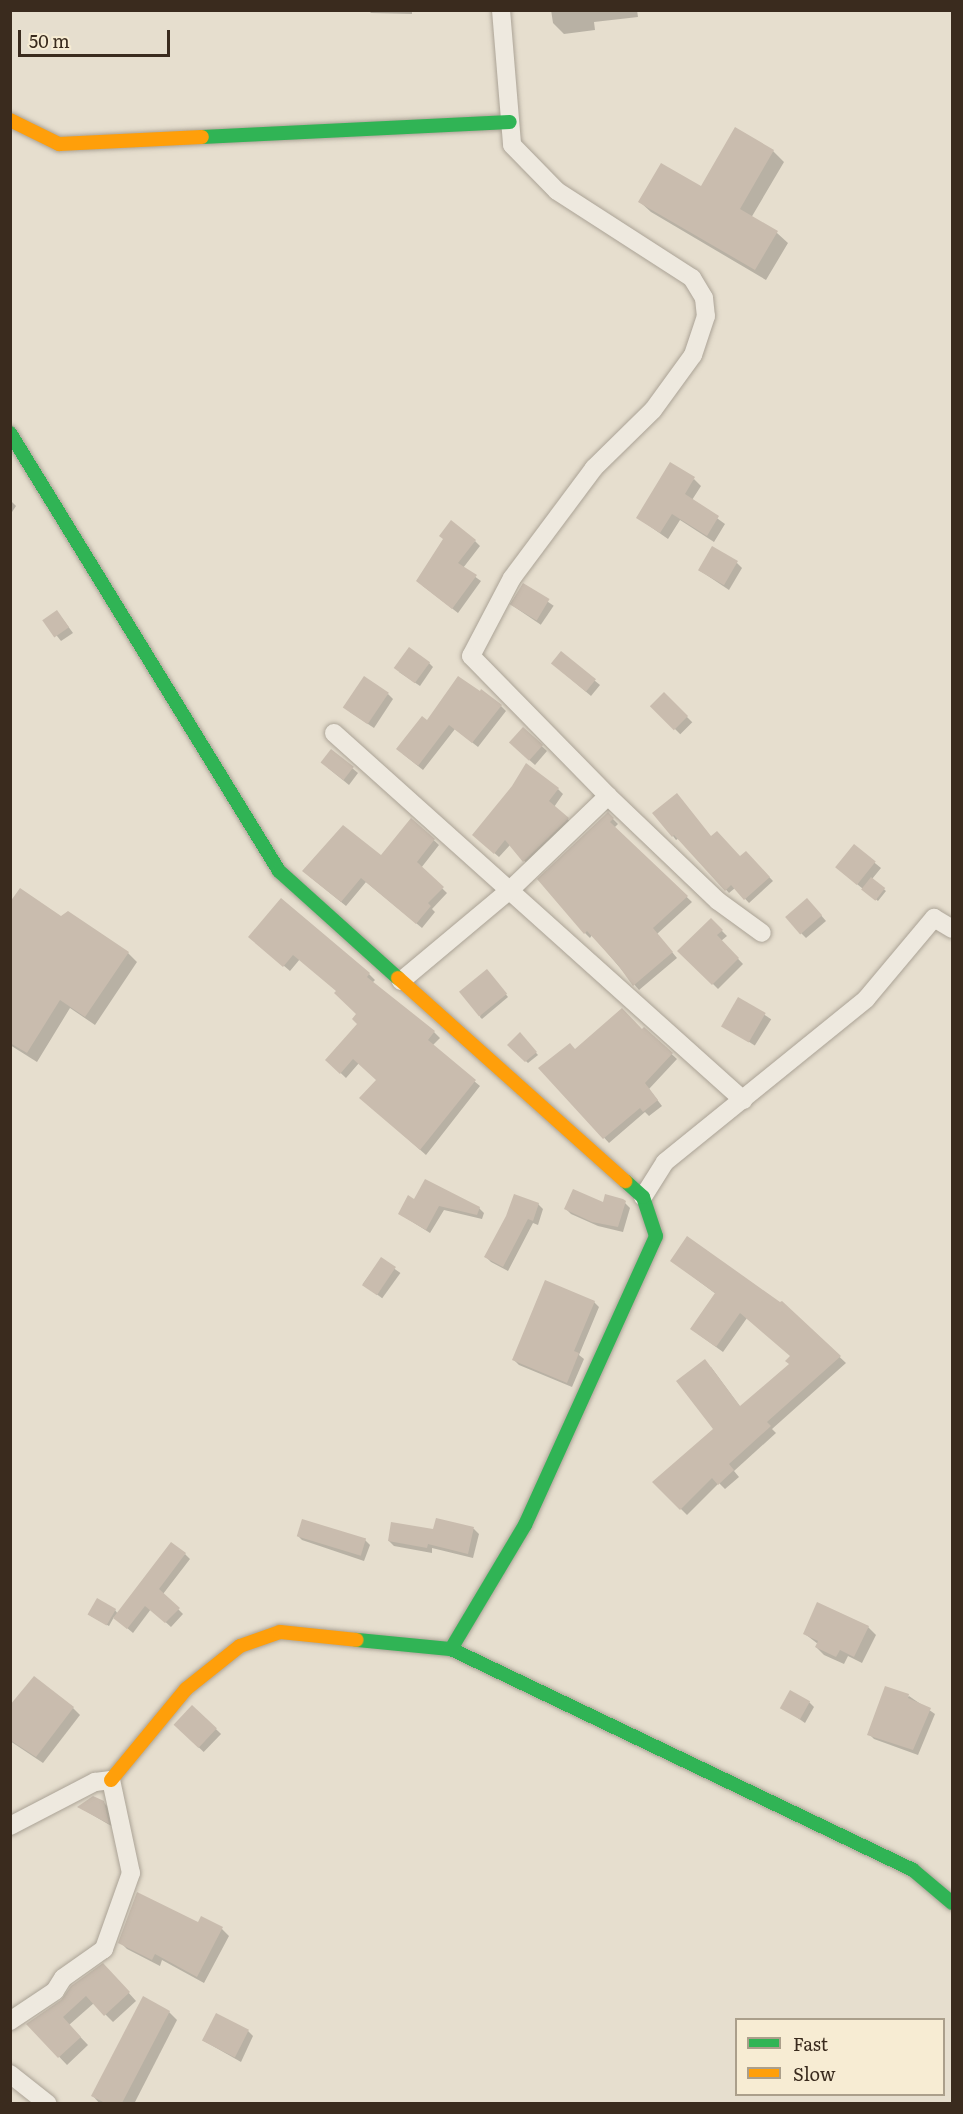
<!DOCTYPE html>
<style>
body{margin:0}
#map{position:relative;width:963px;height:2114px;overflow:hidden;background:#e6dece;font-family:Literata,serif}
div>[style]{position:absolute}
[style*='--x']{left:calc(var(--x)*1px);top:calc(var(--y)*1px);width:calc(var(--w)*1px);rotate:calc(var(--a)*1deg)}
.shadow>*{inset:0;background:#0003;transform-origin:0 0}
.building>*{inset:0;background:#c9bcae;transform-origin:0 0}
.roads{filter:drop-shadow(0 0 2px #aba396) drop-shadow(0 0 2px #aba396)}
.street>*{height:18px;margin:-9px;padding:0 9px;transform-origin:9px;border-radius:9px;background:#eee9df}
.fast>*{height:14px;margin:-7px;padding:0 7px;transform-origin:7px;border-radius:7px;background:#30b455}
.slow>*{height:14px;margin:-7px;padding:0 7px;transform-origin:7px;border-radius:7px;background:#ff9f0a}
span{translate:-50% -50%;white-space:nowrap;text-align:center;line-height:1.15;-webkit-text-stroke:6px #f7ecd3;paint-order:stroke}
.frame{position:absolute;inset:0;border:12px solid #3a2b1e;pointer-events:none}
.legend{position:absolute;left:735px;top:2018px;width:210px;height:78px;box-sizing:border-box;background:#f7ecd3;border:2px solid #ab9f8b;margin:0;padding:8px 10px;list-style:none;font-size:18px;color:#3a2b1e}
.legend li{display:flex;align-items:center;gap:12px;height:30px}
.legend b{width:30px;border:2px solid #ab9f8b}
.scale{position:absolute;left:18px;top:30px;width:152px;height:27px;box-sizing:border-box;border:3px solid #3a2b1e;border-top:0;padding-left:8px;font-size:18px;line-height:21px;white-space:nowrap;color:#3a2b1e;-webkit-text-stroke:4px #f7ecd3;paint-order:stroke}
</style>
<div id="map">
<div class="shadow">
<i style="clip-path:polygon(368px 10px,412px 10px,412px 14px,371px 13px)"></i>
<i style="clip-path:polygon(551px 10px,637px 10px,638px 17px,594px 22px,595px 30px,564px 34px,553px 23px)"></i>
<i style="clip-path:polygon(773px 151px,784px 162px,751px 218px,777px 233px,788px 243px,766px 280px,651px 212px,640px 202px,701px 188px)"></i>
<i style="clip-path:polygon(694px 479px,701px 486px,692px 500px,725px 524px,714px 542px,680px 520px,668px 539px,638px 518px)"></i>
<i style="clip-path:polygon(10px 500px,16px 506px,10px 515px)"></i>
<i style="clip-path:polygon(475px 541px,480px 546px,463px 568px,481px 581px,458px 613px,423px 586px)"></i>
<i style="clip-path:polygon(737px 563px,742px 568px,729px 590px,699px 570px)"></i>
<i style="left:523px;top:585px;width:37px;height:23px;rotate:34deg"></i>
<i style="clip-path:polygon(62px 618px,73px 633px,61px 641px,45px 621px)"></i>
<i style="clip-path:polygon(561px 653px,600px 685px,591px 696px,558px 668px)"></i>
<i style="clip-path:polygon(429px 663px,433px 667px,420px 686px,399px 672px)"></i>
<i style="clip-path:polygon(388px 694px,393px 699px,374px 728px,350px 712px)"></i>
<i style="left:664px;top:694px;width:40px;height:17px;rotate:45deg"></i>
<i style="clip-path:polygon(501px 706px,506px 711px,478px 747px,455px 729px,423px 770px,403px 754px,427px 722px)"></i>
<i style="clip-path:polygon(523px 729px,547px 751px,535px 765px,516px 748px)"></i>
<i style="clip-path:polygon(332px 751px,358px 773px,349px 785px,328px 768px)"></i>
<i style="clip-path:polygon(558px 789px,563px 794px,554px 807px,573px 824px,529px 866px,510px 845px,499px 857px,479px 840px)"></i>
<i style="clip-path:polygon(655px 813px,711px 838px,740px 858px,746px 853px,773px 881px,749px 903px,735px 888px,729px 893px,679px 838px,676px 840px,673px 836px)"></i>
<i style="clip-path:polygon(608px 814px,618px 824px,614px 828px,692px 902px,657px 934px,677px 958px,639px 990px,592px 935px,590px 938px,585px 933px)"></i>
<i style="clip-path:polygon(412px 820px,439px 845px,421px 868px,447px 893px,432px 909px,435px 912px,422px 928px,366px 882px,346px 906px,309px 876px,382px 857px)"></i>
<i style="clip-path:polygon(854px 846px,881px 868px,872px 879px,886px 891px,878px 901px,842px 872px)"></i>
<i style="clip-path:polygon(281px 900px,369px 974px,375px 980px,372px 983px,434px 1032px,440px 1038px,432px 1046px,480px 1086px,426px 1155px,367px 1103px,378px 1081px,359px 1063px,346px 1078px,327px 1060px,359px 1024px,358px 1015px,337px 991px,300px 959px,290px 971px,256px 942px)"></i>
<i style="clip-path:polygon(10px 904px,61px 918px,128px 953px,137px 962px,95px 1025px,70px 1008px,37px 1062px,10px 1045px)"></i>
<i style="clip-path:polygon(812px 905px,826px 921px,806px 938px,801px 933px)"></i>
<i style="clip-path:polygon(711px 920px,727px 936px,721px 941px,743px 964px,718px 989px,680px 951px)"></i>
<i style="clip-path:polygon(487px 971px,508px 997px,482px 1019px,480px 1017px)"></i>
<i style="left:739px;top:999px;width:38px;height:31px;rotate:32deg"></i>
<i style="clip-path:polygon(644px 1029px,677px 1059px,649px 1089px,662px 1106px,649px 1116px,645px 1112px,609px 1143px,540px 1068px,576px 1051px)"></i>
<i style="clip-path:polygon(520px 1035px,538px 1055px,528px 1063px,509px 1045px)"></i>
<i style="clip-path:polygon(622px 1200px,630px 1208px,623px 1232px,598px 1226px,571px 1214px,566px 1209px)"></i>
<i style="clip-path:polygon(415px 1201px,479px 1208px,484px 1213px,482px 1219px,444px 1210px,430px 1233px,400px 1214px)"></i>
<i style="clip-path:polygon(538px 1204px,543px 1209px,538px 1225px,533px 1223px,508px 1271px,491px 1262px,486px 1257px)"></i>
<i style="left:381px;top:1259px;width:24px;height:31px;rotate:36deg"></i>
<i style="clip-path:polygon(672px 1261px,782px 1303px,846px 1363px,772px 1429px,776px 1433px,734px 1471px,739px 1477px,725px 1489px,719px 1483px,687px 1515px,654px 1482px,715px 1429px,711px 1367px,741px 1408px,791px 1364px,792px 1356px,747px 1318px,723px 1352px,698px 1334px,716px 1294px)"></i>
<i style="clip-path:polygon(594px 1302px,599px 1307px,579px 1355px,584px 1359px,572px 1387px,519px 1365px,514px 1360px)"></i>
<i style="clip-path:polygon(474px 1529px,479px 1534px,473px 1558px,432px 1548px,432px 1553px,394px 1546px,389px 1541px,434px 1531px)"></i>
<i style="clip-path:polygon(297px 1535px,365px 1540px,370px 1545px,364px 1561px,302px 1540px)"></i>
<i style="clip-path:polygon(185px 1554px,190px 1559px,163px 1594px,183px 1614px,171px 1627px,151px 1609px,133px 1633px,114px 1617px,109px 1626px,91px 1616px,115px 1610px,118px 1614px)"></i>
<i style="clip-path:polygon(868px 1627px,876px 1635px,862px 1663px,848px 1656px,844px 1664px,824px 1655px,816px 1647px,818px 1644px,805px 1634px)"></i>
<i style="clip-path:polygon(909px 1696px,935px 1714px,918px 1755px,874px 1739px,869px 1734px)"></i>
<i style="clip-path:polygon(809px 1702px,814px 1707px,805px 1723px,782px 1707px)"></i>
<i style="left:193px;top:1707px;width:39px;height:25px;rotate:44deg"></i>
<i style="clip-path:polygon(73px 1708px,80px 1715px,43px 1763px,10px 1741px,10px 1721px)"></i>
<i style="clip-path:polygon(103px 1802px,109px 1808px,113px 1827px,79px 1807px)"></i>
<i style="clip-path:polygon(199px 1924px,222px 1929px,229px 1936px,204px 1983px,162px 1960px,160px 1966px,127px 1949px,120px 1942px)"></i>
<i style="clip-path:polygon(111px 1973px,136px 2001px,113px 2022px,94px 2003px,69px 2025px,88px 2045px,67px 2065px,28px 2024px)"></i>
<i style="clip-path:polygon(169px 2012px,177px 2020px,134px 2104px,100px 2104px,93px 2096px)"></i>
<i style="clip-path:polygon(248px 2031px,253px 2036px,241px 2062px,204px 2041px)"></i>
</div>
<div class="building">
<i style="clip-path:polygon(735px 127px,774px 150px,740px 209px,778px 231px,755px 270px,638px 202px,661px 163px,701px 186px)"></i>
<i style="clip-path:polygon(670px 462px,695px 477px,685px 494px,719px 516px,707px 536px,672px 514px,660px 533px,636px 518px)"></i>
<i style="clip-path:polygon(451px 520px,476px 540px,458px 563px,477px 575px,452px 609px,416px 581px,443px 539px,439px 536px)"></i>
<i style="left:712px;top:546px;width:30px;height:28px;rotate:30deg"></i>
<i style="left:523px;top:583px;width:31px;height:25px;rotate:31deg"></i>
<i style="left:57px;top:610px;width:21px;height:18px;rotate:55deg"></i>
<i style="left:409px;top:647px;width:26px;height:26px;rotate:36deg"></i>
<i style="left:561px;top:651px;width:45px;height:16px;rotate:39deg"></i>
<i style="left:364px;top:676px;width:30px;height:38px;rotate:34deg"></i>
<i style="clip-path:polygon(458px 676px,480px 691px,481px 689px,502px 705px,472px 743px,449px 725px,418px 766px,396px 749px,422px 716px,427px 720px)"></i>
<i style="left:664px;top:692px;width:34px;height:20px;rotate:45deg"></i>
<i style="left:523px;top:727px;width:27px;height:21px;rotate:42deg"></i>
<i style="left:331px;top:749px;width:29px;height:17px;rotate:38deg"></i>
<i style="clip-path:polygon(526px 763px,559px 788px,549px 801px,569px 818px,523px 862px,505px 840px,494px 854px,472px 835px,512px 786px)"></i>
<i style="clip-path:polygon(677px 793px,711px 836px,717px 831px,740px 856px,746px 851px,770px 877px,744px 900px,731px 885px,725px 891px,674px 835px,672px 837px,652px 813px)"></i>
<i style="clip-path:polygon(608px 812px,614px 818px,610px 822px,688px 896px,653px 928px,673px 952px,633px 986px,618px 965px,587px 931px,584px 934px,537px 879px)"></i>
<i style="clip-path:polygon(411px 818px,435px 839px,417px 862px,444px 887px,428px 903px,431px 906px,416px 924px,361px 878px,341px 902px,302px 871px,343px 825px,381px 855px)"></i>
<i style="left:854px;top:844px;width:28px;height:30px;rotate:39deg"></i>
<i style="left:871px;top:877px;width:18px;height:16px;rotate:38deg"></i>
<i style="clip-path:polygon(20px 888px,61px 916px,68px 911px,129px 952px,85px 1017px,60px 1000px,27px 1053px,10px 1043px,10px 902px)"></i>
<i style="clip-path:polygon(281px 898px,370px 973px,367px 977px,435px 1031px,428px 1040px,476px 1080px,420px 1150px,359px 1098px,376px 1080px,353px 1059px,340px 1074px,325px 1060px,357px 1024px,352px 1019px,356px 1014px,334px 993px,336px 991px,293px 955px,283px 967px,248px 937px)"></i>
<i style="left:807px;top:898px;width:23px;height:29px;rotate:49deg"></i>
<i style="clip-path:polygon(711px 918px,723px 930px,717px 935px,739px 958px,712px 985px,677px 951px)"></i>
<i style="left:487px;top:969px;width:32px;height:36px;rotate:51deg"></i>
<i style="left:738px;top:997px;width:32px;height:34px;rotate:30deg"></i>
<i style="clip-path:polygon(622px 1008px,642px 1029px,644px 1027px,673px 1053px,645px 1083px,658px 1100px,643px 1112px,640px 1108px,603px 1139px,538px 1068px,570px 1043px,575px 1049px)"></i>
<i style="clip-path:polygon(520px 1032px,537px 1052px,525px 1062px,507px 1045px)"></i>
<i style="clip-path:polygon(425px 1179px,480px 1207px,477px 1215px,439px 1206px,426px 1230px,398px 1214px,408px 1195px,414px 1199px)"></i>
<i style="clip-path:polygon(573px 1189px,603px 1202px,605px 1194px,623px 1199px,626px 1201px,618px 1227px,592px 1222px,564px 1209px)"></i>
<i style="clip-path:polygon(514px 1194px,539px 1203px,533px 1221px,528px 1219px,503px 1267px,484px 1257px,506px 1216px)"></i>
<i style="clip-path:polygon(687px 1236px,780px 1302px,782px 1301px,841px 1356px,767px 1422px,771px 1426px,729px 1464px,734px 1470px,718px 1485px,712px 1478px,680px 1510px,652px 1482px,713px 1429px,676px 1381px,705px 1359px,740px 1406px,789px 1364px,785px 1361px,790px 1356px,740px 1313px,716px 1347px,690px 1329px,715px 1293px,670px 1261px)"></i>
<i style="left:381px;top:1257px;width:18px;height:34px;rotate:34deg"></i>
<i style="clip-path:polygon(545px 1280px,595px 1301px,574px 1351px,579px 1353px,567px 1383px,512px 1360px)"></i>
<i style="clip-path:polygon(436px 1518px,474px 1527px,468px 1554px,428px 1544px,427px 1548px,388px 1541px,391px 1522px,433px 1529px)"></i>
<i style="left:302px;top:1519px;width:67px;height:18px;rotate:17deg"></i>
<i style="clip-path:polygon(171px 1542px,186px 1553px,159px 1589px,180px 1608px,165px 1623px,145px 1606px,127px 1629px,113px 1618px)"></i>
<i style="left:97px;top:1598px;width:22px;height:19px;rotate:30deg"></i>
<i style="clip-path:polygon(817px 1602px,869px 1626px,854px 1657px,840px 1650px,836px 1657px,815px 1647px,818px 1641px,803px 1634px)"></i>
<i style="clip-path:polygon(34px 1676px,74px 1707px,36px 1757px,10px 1740px,10px 1705px)"></i>
<i style="clip-path:polygon(885px 1686px,909px 1694px,908px 1698px,931px 1708px,913px 1750px,867px 1735px)"></i>
<i style="left:790px;top:1690px;width:23px;height:21px;rotate:29deg"></i>
<i style="left:192px;top:1705px;width:34px;height:27px;rotate:43deg"></i>
<i style="clip-path:polygon(93px 1796px,104px 1801px,109px 1824px,77px 1807px)"></i>
<i style="clip-path:polygon(137px 1892px,198px 1922px,201px 1916px,223px 1927px,197px 1977px,155px 1954px,152px 1960px,118px 1943px)"></i>
<i style="clip-path:polygon(103px 1963px,130px 1992px,104px 2016px,86px 1996px,63px 2017px,81px 2037px,58px 2058px,26px 2024px,61px 2000px,71px 1986px)"></i>
<i style="clip-path:polygon(143px 1996px,170px 2011px,122px 2103px,105px 2103px,91px 2096px)"></i>
<i style="left:216px;top:2013px;width:37px;height:31px;rotate:27deg"></i>
</div>
<div class="roads">
<div class="street">
<i style="--x:501;--y:10;--w:135;--a:85.3"></i>
<i style="--x:512;--y:145;--w:64;--a:45.6"></i>
<i style="--x:557;--y:191;--w:161;--a:32.8"></i>
<i style="--x:692;--y:278;--w:23;--a:59"></i>
<i style="--x:704;--y:298;--w:18;--a:84"></i>
<i style="--x:706;--y:316;--w:41;--a:108.4"></i>
<i style="--x:693;--y:355;--w:68;--a:126"></i>
<i style="--x:653;--y:410;--w:83;--a:135.5"></i>
<i style="--x:594;--y:468;--w:137;--a:126.7"></i>
<i style="--x:512;--y:578;--w:88;--a:117.7"></i>
<i style="--x:471;--y:656;--w:196;--a:45.6"></i>
<i style="--x:608;--y:796;--w:152;--a:43.7"></i>
<i style="--x:718;--y:901;--w:54;--a:36"></i>
<i style="--x:334;--y:733;--w:550;--a:41.9"></i>
<i style="--x:401;--y:981;--w:142;--a:-39.9"></i>
<i style="--x:510;--y:890;--w:136;--a:-43.8"></i>
<i style="--x:643;--y:1197;--w:41;--a:-57.8"></i>
<i style="--x:665;--y:1162;--w:259;--a:-39"></i>
<i style="--x:866;--y:999;--w:106;--a:-50"></i>
<i style="--x:934;--y:918;--w:21;--a:31"></i>
<i style="--x:10;--y:1826;--w:96;--a:-27.4"></i>
<i style="--x:95;--y:1782;--w:16;--a:-7"></i>
<i style="--x:111;--y:1780;--w:95;--a:77.9"></i>
<i style="--x:131;--y:1873;--w:81;--a:109.6"></i>
<i style="--x:104;--y:1949;--w:50;--a:144.7"></i>
<i style="--x:63;--y:1978;--w:15;--a:122"></i>
<i style="--x:55;--y:1991;--w:54;--a:146.3"></i>
<i style="--x:10;--y:2074;--w:48;--a:38.3"></i>
</div>
<div class="fast">
<i style="--x:202;--y:137;--w:308;--a:-2.8"></i>
<i style="--x:10;--y:433;--w:514;--a:58.44"></i>
<i style="--x:279;--y:871;--w:160;--a:42"></i>
<i style="--x:357;--y:1640;--w:94;--a:5.5"></i>
<i style="--x:451;--y:1649;--w:512;--a:25.56"></i>
<i style="--x:913;--y:1870;--w:51;--a:40.2"></i>
<i style="--x:451;--y:1649;--w:144;--a:-59.2"></i>
<i style="--x:525;--y:1525;--w:317;--a:-65.6"></i>
<i style="--x:656;--y:1236;--w:41;--a:-108.4"></i>
<i style="--x:643;--y:1197;--w:24;--a:-138"></i>
</div>
<div class="slow">
<i style="--x:10;--y:120;--w:55;--a:26.1"></i>
<i style="--x:59;--y:144;--w:143;--a:-2.8"></i>
<i style="--x:398;--y:978;--w:305;--a:41.8"></i>
<i style="--x:111;--y:1780;--w:118;--a:-50.5"></i>
<i style="--x:186;--y:1689;--w:69;--a:-38.5"></i>
<i style="--x:240;--y:1646;--w:42;--a:-19.3"></i>
<i style="--x:280;--y:1632;--w:77;--a:5.9"></i>
</div>
</div>
<div class="frame"></div>
<ul class="legend">
<li><b style="height:8px;background:#30b455"></b>Fast</li>
<li><b style="height:8px;background:#ff9f0a"></b>Slow</li>
</ul>
<div class="scale">50 m</div>
</div>
